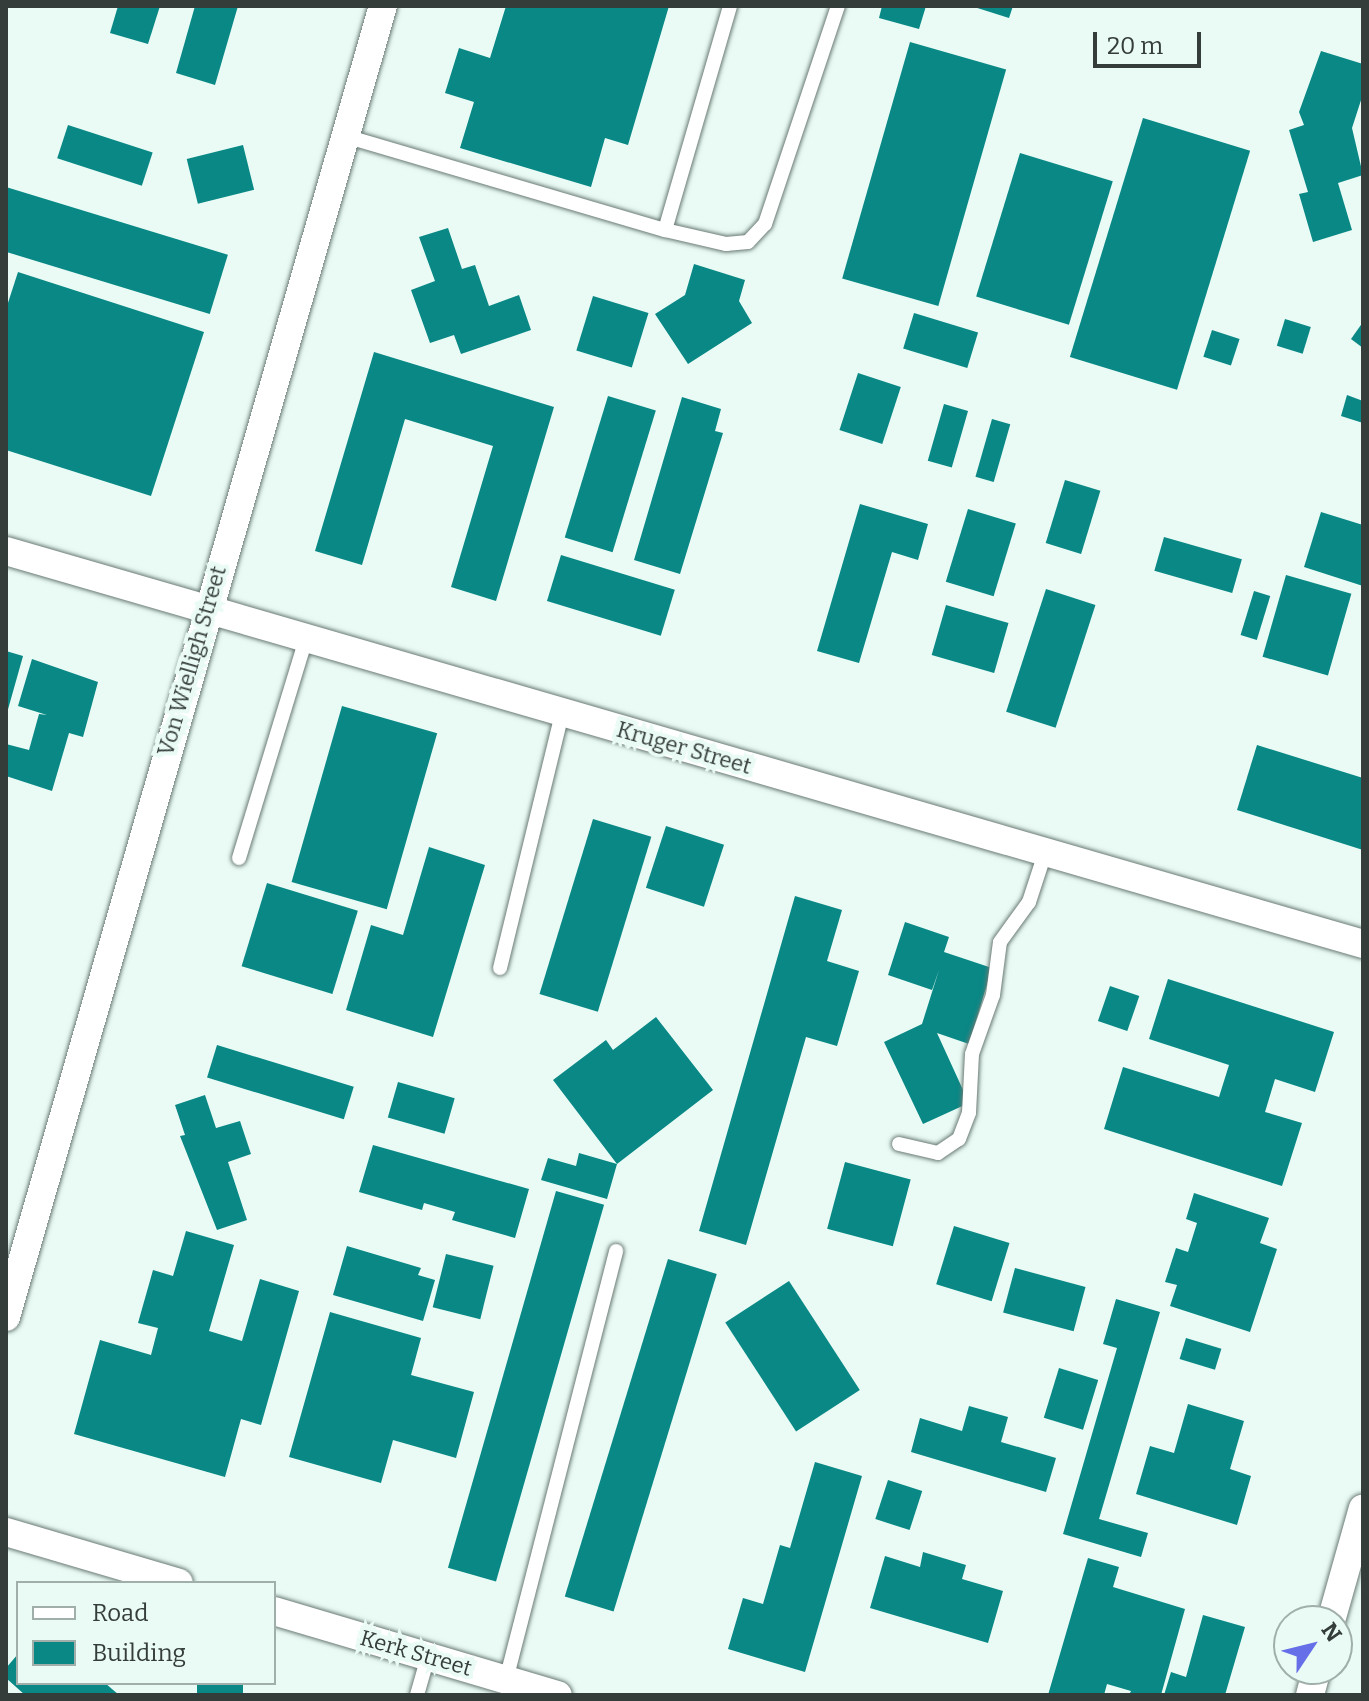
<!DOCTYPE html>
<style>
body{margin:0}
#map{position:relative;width:1369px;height:1701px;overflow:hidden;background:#e9fbf4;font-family:Bitter,serif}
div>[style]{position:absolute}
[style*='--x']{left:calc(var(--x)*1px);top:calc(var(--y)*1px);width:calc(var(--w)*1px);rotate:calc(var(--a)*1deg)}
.building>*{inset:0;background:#098886;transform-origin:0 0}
.roads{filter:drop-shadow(0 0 2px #6a7a74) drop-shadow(0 0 2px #6a7a74)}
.service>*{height:14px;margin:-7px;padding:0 7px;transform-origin:7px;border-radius:7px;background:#fff}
.minor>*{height:28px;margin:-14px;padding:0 14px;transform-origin:14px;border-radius:14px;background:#fff}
span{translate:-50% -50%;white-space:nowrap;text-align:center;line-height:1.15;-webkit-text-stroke:8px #e9fbf4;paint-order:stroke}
.street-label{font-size:22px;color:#353d3a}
.frame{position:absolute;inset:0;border:8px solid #353d3a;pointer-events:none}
.legend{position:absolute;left:16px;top:1581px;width:260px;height:104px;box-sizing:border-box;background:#e9fbf4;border:2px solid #a1afaa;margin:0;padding:10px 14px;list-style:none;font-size:24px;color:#353d3a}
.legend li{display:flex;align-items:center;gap:16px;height:40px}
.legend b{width:40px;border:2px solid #a1afaa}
.north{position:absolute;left:1273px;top:1605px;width:80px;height:80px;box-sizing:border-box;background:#e9fbf4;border:2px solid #a1afaa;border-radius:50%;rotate:55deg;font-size:22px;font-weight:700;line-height:32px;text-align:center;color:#353d3a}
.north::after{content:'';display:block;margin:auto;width:28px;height:36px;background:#676fe8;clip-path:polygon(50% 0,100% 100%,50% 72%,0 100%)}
.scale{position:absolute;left:1093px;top:32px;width:108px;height:36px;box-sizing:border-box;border:4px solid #353d3a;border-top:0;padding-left:10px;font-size:24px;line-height:28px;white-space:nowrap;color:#353d3a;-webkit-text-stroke:6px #e9fbf4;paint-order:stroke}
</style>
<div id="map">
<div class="building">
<i style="clip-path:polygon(118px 6px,160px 6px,148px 44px,110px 33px)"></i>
<i style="clip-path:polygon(195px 6px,238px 6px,215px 85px,176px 73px)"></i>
<i style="clip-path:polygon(506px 6px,669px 6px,628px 145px,605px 138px,591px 187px,460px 148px,474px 102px,445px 93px,459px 48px,490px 58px)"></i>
<i style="clip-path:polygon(882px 6px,926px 6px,919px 29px,879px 18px)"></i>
<i style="clip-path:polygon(971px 6px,1013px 6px,1009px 18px)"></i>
<i style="left:910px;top:42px;width:100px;height:246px;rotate:16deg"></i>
<i style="clip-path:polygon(1321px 51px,1363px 64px,1363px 94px,1352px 128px,1363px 175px,1338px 183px,1352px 230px,1313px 242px,1299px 194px,1308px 192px,1289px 130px,1304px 125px,1299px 112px)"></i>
<i style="left:1143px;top:118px;width:112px;height:250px;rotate:17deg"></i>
<i style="left:68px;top:125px;width:89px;height:35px;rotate:18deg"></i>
<i style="left:243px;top:145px;width:46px;height:58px;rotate:76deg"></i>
<i style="left:1020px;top:153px;width:97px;height:150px;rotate:17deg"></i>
<i style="left:6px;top:187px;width:232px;height:62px;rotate:17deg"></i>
<i style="clip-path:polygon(448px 228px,462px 269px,475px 265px,489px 306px,519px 295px,531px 330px,461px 354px,454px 335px,430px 343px,411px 290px,435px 281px,419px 237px)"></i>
<i style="clip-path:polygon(694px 264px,745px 280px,739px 301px,752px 323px,688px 364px,655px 314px,685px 295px)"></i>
<i style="clip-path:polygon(18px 272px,204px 332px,151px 496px,6px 450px,6px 309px)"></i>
<i style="left:593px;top:296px;width:58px;height:57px;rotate:17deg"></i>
<i style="left:914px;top:313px;width:67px;height:37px;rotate:17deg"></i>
<i style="left:1285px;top:319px;width:27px;height:28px;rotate:17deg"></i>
<i style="clip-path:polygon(1363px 322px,1363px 348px,1351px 339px)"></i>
<i style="left:1212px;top:330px;width:29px;height:28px;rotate:18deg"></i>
<i style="clip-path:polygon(374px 352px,554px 407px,496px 601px,451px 587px,493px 446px,405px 419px,362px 565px,315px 551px)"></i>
<i style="left:858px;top:373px;width:45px;height:60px;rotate:18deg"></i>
<i style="clip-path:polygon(1347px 395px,1363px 401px,1363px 423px,1341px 416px)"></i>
<i style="left:608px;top:396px;width:50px;height:148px;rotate:17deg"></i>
<i style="clip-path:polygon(682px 397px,721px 409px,715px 431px,723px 433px,680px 574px,634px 560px)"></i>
<i style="left:944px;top:404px;width:25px;height:59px;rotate:16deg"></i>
<i style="left:992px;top:419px;width:19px;height:60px;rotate:16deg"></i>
<i style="left:1065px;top:480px;width:37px;height:66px;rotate:17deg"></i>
<i style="clip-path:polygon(860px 504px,928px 524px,918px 560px,892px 552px,859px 663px,817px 651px)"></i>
<i style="left:968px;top:509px;width:50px;height:76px;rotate:17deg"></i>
<i style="clip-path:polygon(1321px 512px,1363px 525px,1363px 586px,1304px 567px)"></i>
<i style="left:1164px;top:537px;width:81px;height:35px;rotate:16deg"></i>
<i style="left:561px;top:555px;width:119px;height:48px;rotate:17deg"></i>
<i style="left:1286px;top:575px;width:68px;height:85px;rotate:16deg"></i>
<i style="left:1046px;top:589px;width:52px;height:129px;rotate:18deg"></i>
<i style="left:1254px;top:591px;width:17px;height:46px;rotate:17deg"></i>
<i style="left:946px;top:605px;width:65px;height:52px;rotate:16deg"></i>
<i style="clip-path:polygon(6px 651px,23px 656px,7px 713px,6px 713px)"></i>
<i style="clip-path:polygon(32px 659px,98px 682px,83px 737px,69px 733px,52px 791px,6px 776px,6px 744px,29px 750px,39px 714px,47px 715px,18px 706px)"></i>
<i style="left:342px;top:706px;width:99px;height:183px;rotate:16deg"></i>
<i style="clip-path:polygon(1257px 745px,1363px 778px,1363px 850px,1237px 810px)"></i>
<i style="left:593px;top:819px;width:61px;height:183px;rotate:17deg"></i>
<i style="left:666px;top:826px;width:61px;height:65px;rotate:18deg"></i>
<i style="clip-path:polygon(429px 847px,485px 865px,433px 1037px,346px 1010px,371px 925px,403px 935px)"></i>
<i style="left:267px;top:883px;width:95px;height:87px;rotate:17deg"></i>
<i style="clip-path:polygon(795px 896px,842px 910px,827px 961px,859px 971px,837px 1046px,806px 1037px,746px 1245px,699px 1231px)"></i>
<i style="clip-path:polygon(905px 922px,949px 937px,944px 952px,992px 968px,969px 1044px,937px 1033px,969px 1103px,923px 1124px,884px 1042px,922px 1024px,939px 970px,932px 990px,888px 975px)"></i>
<i style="clip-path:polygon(1168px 979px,1334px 1032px,1315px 1092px,1275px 1079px,1265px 1112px,1302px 1123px,1282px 1186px,1104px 1129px,1123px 1067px,1219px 1097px,1229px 1065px,1149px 1039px)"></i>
<i style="left:1110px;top:986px;width:31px;height:37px;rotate:19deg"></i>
<i style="clip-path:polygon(656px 1017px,713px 1090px,617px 1164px,553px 1080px,606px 1040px,613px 1050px)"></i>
<i style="left:217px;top:1045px;width:143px;height:34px;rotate:17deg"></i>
<i style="left:398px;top:1082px;width:59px;height:37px;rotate:16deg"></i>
<i style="clip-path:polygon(205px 1095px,216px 1128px,240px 1121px,251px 1154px,228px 1162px,247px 1220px,217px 1230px,180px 1136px,185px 1135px,175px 1105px)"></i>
<i style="clip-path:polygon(373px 1145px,529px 1189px,515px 1238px,452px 1220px,455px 1212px,424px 1203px,422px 1210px,359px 1192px)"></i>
<i style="clip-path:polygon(579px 1153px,617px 1164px,607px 1199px,541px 1180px,548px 1158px,576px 1166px)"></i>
<i style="left:845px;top:1162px;width:68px;height:69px;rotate:15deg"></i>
<i style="left:556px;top:1191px;width:50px;height:392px;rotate:16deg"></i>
<i style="clip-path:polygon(1194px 1193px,1269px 1218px,1260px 1243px,1277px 1249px,1250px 1332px,1170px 1306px,1177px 1285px,1165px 1282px,1176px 1248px,1188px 1252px,1197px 1223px,1186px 1219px)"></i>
<i style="left:954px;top:1226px;width:58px;height:61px;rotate:17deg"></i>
<i style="clip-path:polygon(186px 1231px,234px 1245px,209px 1331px,242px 1341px,260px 1279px,299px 1291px,261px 1425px,241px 1419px,225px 1477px,74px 1434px,100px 1340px,151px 1355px,158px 1328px,138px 1323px,153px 1270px,173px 1276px)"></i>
<i style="clip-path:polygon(347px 1246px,421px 1268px,418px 1275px,435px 1280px,423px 1321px,333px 1295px)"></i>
<i style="left:446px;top:1254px;width:49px;height:55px;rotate:14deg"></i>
<i style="left:668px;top:1259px;width:51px;height:353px;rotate:17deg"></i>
<i style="left:1015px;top:1268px;width:73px;height:46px;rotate:15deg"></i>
<i style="left:789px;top:1281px;width:130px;height:76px;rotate:57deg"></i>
<i style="clip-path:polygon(1116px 1299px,1160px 1312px,1099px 1519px,1148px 1533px,1141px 1557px,1063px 1534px,1117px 1348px,1103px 1344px)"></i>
<i style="clip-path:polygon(330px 1312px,421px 1338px,411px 1375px,474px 1392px,456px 1458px,393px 1440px,381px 1483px,289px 1457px)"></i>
<i style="left:1186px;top:1338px;width:37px;height:22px;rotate:17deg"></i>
<i style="left:1059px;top:1368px;width:41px;height:52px;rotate:17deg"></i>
<i style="clip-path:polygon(1188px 1404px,1244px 1421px,1230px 1469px,1251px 1476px,1237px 1525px,1136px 1494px,1150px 1446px,1174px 1453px)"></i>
<i style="clip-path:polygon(969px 1406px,1008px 1417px,1001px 1442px,1056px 1458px,1046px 1492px,911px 1452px,920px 1418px,962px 1431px)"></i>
<i style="clip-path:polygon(815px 1462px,862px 1476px,805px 1672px,728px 1649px,743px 1598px,763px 1604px,780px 1545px,790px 1548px)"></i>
<i style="left:888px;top:1480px;width:36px;height:41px;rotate:18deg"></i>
<i style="clip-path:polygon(923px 1552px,966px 1565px,962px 1579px,1003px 1591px,988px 1643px,870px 1608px,885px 1556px,920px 1567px)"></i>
<i style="clip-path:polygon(1088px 1558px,1119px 1567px,1113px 1587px,1185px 1609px,1161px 1695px,1129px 1695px,1131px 1691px,1107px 1684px,1104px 1695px,1048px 1695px)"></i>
<i style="clip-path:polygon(1203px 1615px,1245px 1627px,1225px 1695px,1164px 1695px,1171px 1672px,1186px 1677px)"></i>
<i style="clip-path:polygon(18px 1654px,18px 1683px,105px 1683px,119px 1695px,25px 1695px,6px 1678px,6px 1668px)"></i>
<i style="left:197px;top:1683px;width:46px;height:12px"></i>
</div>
<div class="roads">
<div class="service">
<i style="--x:345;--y:136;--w:334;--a:16.4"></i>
<i style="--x:665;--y:230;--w:63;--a:12.9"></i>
<i style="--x:726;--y:244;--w:22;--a:-5"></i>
<i style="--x:748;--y:242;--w:25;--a:-47"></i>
<i style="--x:765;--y:224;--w:230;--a:-71.5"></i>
<i style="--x:665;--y:230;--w:233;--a:-73.8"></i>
<i style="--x:239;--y:858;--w:229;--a:-73"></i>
<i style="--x:500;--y:968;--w:262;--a:-76.3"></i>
<i style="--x:899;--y:1144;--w:40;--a:13"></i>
<i style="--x:938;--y:1153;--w:25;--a:-34"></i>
<i style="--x:959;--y:1139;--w:28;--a:-69"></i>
<i style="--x:969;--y:1113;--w:59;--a:-87.1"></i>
<i style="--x:972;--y:1054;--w:63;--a:-70.4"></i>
<i style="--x:993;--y:995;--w:53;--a:-82.5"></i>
<i style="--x:1000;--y:942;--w:49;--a:-54.1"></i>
<i style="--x:1029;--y:902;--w:52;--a:-71.9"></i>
<i style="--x:506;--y:1680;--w:443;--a:-75.6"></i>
<i style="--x:417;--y:1695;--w:40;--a:-74"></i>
</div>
<div class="minor">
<i style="--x:6;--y:551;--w:1413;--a:16.15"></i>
<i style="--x:6;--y:1317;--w:1364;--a:-73.96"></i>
<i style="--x:6;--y:1532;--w:180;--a:16.4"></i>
<i style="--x:274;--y:1611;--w:296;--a:16.5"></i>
<i style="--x:1331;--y:1621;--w:117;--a:-74.2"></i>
<i style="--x:1310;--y:1695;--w:27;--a:-75"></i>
</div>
</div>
<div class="street-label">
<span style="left:192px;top:661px;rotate:-74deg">Von Wielligh Street</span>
<span style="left:684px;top:748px;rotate:16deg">Kruger Street</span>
<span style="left:416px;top:1653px;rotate:16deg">Kerk Street</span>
</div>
<div class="frame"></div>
<ul class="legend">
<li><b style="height:10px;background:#fff"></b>Road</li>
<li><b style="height:22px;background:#098886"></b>Building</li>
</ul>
<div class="north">N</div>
<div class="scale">20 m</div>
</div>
